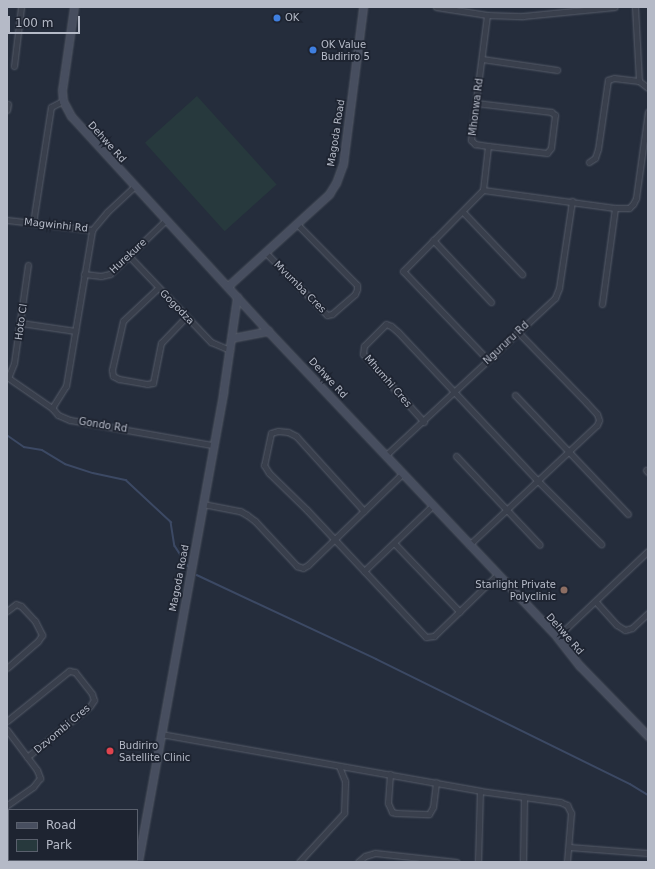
<!DOCTYPE html>
<style>
body{margin:0}
#map{position:relative;width:655px;height:869px;overflow:hidden;background:#252d3c;font-family:"DejaVu Sans",sans-serif}
div>[style]{position:absolute}
[style*='--x']{left:calc(var(--x)*1px);top:calc(var(--y)*1px);width:calc(var(--w)*1px);rotate:calc(var(--a)*1deg)}
.green>*{inset:0;background:#27393d;transform-origin:0 0}
.stream>*{height:1.5px;margin:-0.75px;padding:0 0.75px;transform-origin:0.75px;border-radius:0.75px;background:#3c4964}
.roads{filter:drop-shadow(0 0 1px #575d6a) drop-shadow(0 0 1px #575d6a)}
.street>*{height:5px;margin:-2.5px;padding:0 2.5px;transform-origin:2.5px;border-radius:2.5px;background:#393f4c}
.secondary>*{height:7px;margin:-3.5px;padding:0 3.5px;transform-origin:3.5px;border-radius:3.5px;background:#474e5f}
.dots>*{width:11px;height:11px;translate:-50% -50%;box-sizing:border-box;border:2px solid #1e2431;border-radius:50%}
span{translate:-50% -50%;white-space:nowrap;text-align:center;line-height:1.15;-webkit-text-stroke:3.5px #1e2431;paint-order:stroke}
.poi-label{font-size:10px;color:#b5bac7}
.left{translate:0 -50%;text-align:left}
.right{translate:-100% -50%;text-align:right}
.street-label{font-size:10px;color:#b5bac7}
.frame{position:absolute;inset:0;border:8px solid #b5bac7;pointer-events:none}
.legend{position:absolute;left:8px;top:809px;width:130px;height:52px;box-sizing:border-box;background:#1e2431;border:1px solid #5a606d;margin:0;padding:5px 7px;list-style:none;font-size:12px;color:#b5bac7}
.legend li{display:flex;align-items:center;gap:8px;height:20px}
.legend b{width:20px;border:1px solid #5a606d}
.scale{position:absolute;left:8px;top:16px;width:72px;height:18px;box-sizing:border-box;border:2px solid #b5bac7;border-top:0;padding-left:5px;font-size:12px;line-height:14px;white-space:nowrap;color:#b5bac7;-webkit-text-stroke:3px #1e2431;paint-order:stroke}
</style>
<div id="map">
<div class="green">
<i style="left:197px;top:96px;width:119px;height:70px;rotate:48deg"></i>
</div>
<div class="stream">
<i style="--x:7;--y:435;--w:21;--a:35"></i>
<i style="--x:24;--y:447;--w:18;--a:9"></i>
<i style="--x:42;--y:450;--w:27;--a:31"></i>
<i style="--x:65;--y:464;--w:29;--a:18"></i>
<i style="--x:93;--y:473;--w:34;--a:12"></i>
<i style="--x:126;--y:480;--w:62;--a:43"></i>
<i style="--x:171;--y:522;--w:24;--a:81"></i>
<i style="--x:175;--y:546;--w:24;--a:57"></i>
<i style="--x:197;--y:575;--w:198;--a:25.1"></i>
<i style="--x:376;--y:659;--w:283;--a:26.2"></i>
<i style="--x:630;--y:784;--w:21;--a:31"></i>
</div>
<div class="roads">
<div class="street">
<i style="--x:436;--y:7;--w:52;--a:8.9"></i>
<i style="--x:487;--y:15;--w:36;--a:2"></i>
<i style="--x:523;--y:16;--w:92;--a:-5.6"></i>
<i style="--x:635;--y:7;--w:74;--a:86.9"></i>
<i style="--x:487;--y:15;--w:126;--a:97.3"></i>
<i style="--x:471;--y:140;--w:6;--a:45"></i>
<i style="--x:475;--y:144;--w:13;--a:9"></i>
<i style="--x:488;--y:146;--w:44;--a:96.5"></i>
<i style="--x:483;--y:190;--w:114;--a:134.6"></i>
<i style="--x:403;--y:271;--w:123;--a:46.3"></i>
<i style="--x:482;--y:59;--w:76;--a:8.3"></i>
<i style="--x:14;--y:66;--w:59;--a:-83.2"></i>
<i style="--x:476;--y:103;--w:76;--a:6.8"></i>
<i style="--x:551;--y:112;--w:5;--a:37"></i>
<i style="--x:555;--y:115;--w:33;--a:97"></i>
<i style="--x:551;--y:148;--w:6;--a:129"></i>
<i style="--x:547;--y:153;--w:59;--a:-173.2"></i>
<i style="--x:7;--y:110;--w:6;--a:-81"></i>
<i style="--x:589;--y:162;--w:7;--a:-34"></i>
<i style="--x:595;--y:158;--w:9;--a:-72"></i>
<i style="--x:598;--y:149;--w:70;--a:-81.8"></i>
<i style="--x:608;--y:80;--w:6;--a:-18"></i>
<i style="--x:614;--y:78;--w:25;--a:7"></i>
<i style="--x:639;--y:81;--w:11;--a:38"></i>
<i style="--x:483;--y:190;--w:133;--a:7.8"></i>
<i style="--x:615;--y:208;--w:14;--a:0"></i>
<i style="--x:629;--y:208;--w:6;--a:-45"></i>
<i style="--x:633;--y:204;--w:7;--a:-63"></i>
<i style="--x:636;--y:198;--w:87;--a:-82.1"></i>
<i style="--x:463;--y:212;--w:86;--a:46.4"></i>
<i style="--x:7;--y:220;--w:86;--a:6.7"></i>
<i style="--x:92;--y:230;--w:23;--a:-50"></i>
<i style="--x:107;--y:212;--w:37;--a:-43"></i>
<i style="--x:33;--y:223;--w:117;--a:-81.2"></i>
<i style="--x:51;--y:107;--w:13;--a:-27"></i>
<i style="--x:433;--y:240;--w:85;--a:46.9"></i>
<i style="--x:266;--y:253;--w:87;--a:45.5"></i>
<i style="--x:327;--y:315;--w:5;--a:-11"></i>
<i style="--x:332;--y:314;--w:30;--a:-41"></i>
<i style="--x:355;--y:294;--w:5;--a:-68"></i>
<i style="--x:357;--y:289;--w:4;--a:-90"></i>
<i style="--x:357;--y:285;--w:86;--a:-134.5"></i>
<i style="--x:129;--y:256;--w:119;--a:46.4"></i>
<i style="--x:211;--y:342;--w:21;--a:23"></i>
<i style="--x:84;--y:274;--w:17;--a:7"></i>
<i style="--x:101;--y:276;--w:9;--a:-13"></i>
<i style="--x:110;--y:274;--w:78;--a:-44"></i>
<i style="--x:158;--y:288;--w:48;--a:136.7"></i>
<i style="--x:123;--y:321;--w:50;--a:102.7"></i>
<i style="--x:112;--y:370;--w:6;--a:81"></i>
<i style="--x:113;--y:376;--w:7;--a:27"></i>
<i style="--x:119;--y:379;--w:28;--a:10"></i>
<i style="--x:147;--y:384;--w:6;--a:-9"></i>
<i style="--x:153;--y:383;--w:41;--a:-78.7"></i>
<i style="--x:161;--y:343;--w:36;--a:-46"></i>
<i style="--x:602;--y:304;--w:97;--a:-82.3"></i>
<i style="--x:21;--y:323;--w:55;--a:8.4"></i>
<i style="--x:7;--y:377;--w:55;--a:34.6"></i>
<i style="--x:52;--y:408;--w:9;--a:49"></i>
<i style="--x:58;--y:415;--w:13;--a:23"></i>
<i style="--x:70;--y:420;--w:144;--a:10"></i>
<i style="--x:8;--y:378;--w:16;--a:-68"></i>
<i style="--x:14;--y:363;--w:99;--a:-81.9"></i>
<i style="--x:515;--y:395;--w:164;--a:46.5"></i>
<i style="--x:52;--y:408;--w:26;--a:-58"></i>
<i style="--x:66;--y:386;--w:158;--a:-80.5"></i>
<i style="--x:424;--y:422;--w:91;--a:-131.9"></i>
<i style="--x:363;--y:354;--w:8;--a:-83"></i>
<i style="--x:364;--y:346;--w:31;--a:-45"></i>
<i style="--x:386;--y:324;--w:5;--a:22"></i>
<i style="--x:391;--y:326;--w:9;--a:41"></i>
<i style="--x:398;--y:332;--w:203;--a:46.8"></i>
<i style="--x:537;--y:480;--w:91;--a:45"></i>
<i style="--x:386;--y:455;--w:231;--a:-42.9"></i>
<i style="--x:555;--y:298;--w:11;--a:-68"></i>
<i style="--x:559;--y:288;--w:88;--a:-81.5"></i>
<i style="--x:456;--y:456;--w:122;--a:46.7"></i>
<i style="--x:646;--y:470;--w:3;--a:45"></i>
<i style="--x:203;--y:504;--w:38;--a:11"></i>
<i style="--x:240;--y:511;--w:8;--a:30"></i>
<i style="--x:247;--y:515;--w:10;--a:37"></i>
<i style="--x:255;--y:521;--w:62;--a:47"></i>
<i style="--x:297;--y:566;--w:6;--a:18"></i>
<i style="--x:303;--y:568;--w:6;--a:-31"></i>
<i style="--x:308;--y:565;--w:132;--a:-44.1"></i>
<i style="--x:364;--y:511;--w:101;--a:-132.2"></i>
<i style="--x:296;--y:436;--w:9;--a:-153"></i>
<i style="--x:288;--y:432;--w:10;--a:-174"></i>
<i style="--x:278;--y:431;--w:7;--a:164"></i>
<i style="--x:271;--y:433;--w:33;--a:102"></i>
<i style="--x:264;--y:465;--w:9;--a:58"></i>
<i style="--x:269;--y:473;--w:53;--a:44.2"></i>
<i style="--x:307;--y:510;--w:174;--a:46.9"></i>
<i style="--x:426;--y:637;--w:8;--a:-7"></i>
<i style="--x:434;--y:636;--w:88;--a:-44.1"></i>
<i style="--x:394;--y:543;--w:95;--a:46.3"></i>
<i style="--x:469;--y:545;--w:175;--a:-43.2"></i>
<i style="--x:597;--y:425;--w:5;--a:-68"></i>
<i style="--x:599;--y:420;--w:6;--a:-108"></i>
<i style="--x:597;--y:414;--w:16;--a:-133"></i>
<i style="--x:586;--y:402;--w:98;--a:-134.2"></i>
<i style="--x:364;--y:571;--w:95;--a:-43.7"></i>
<i style="--x:596;--y:602;--w:31;--a:48"></i>
<i style="--x:617;--y:625;--w:9;--a:32"></i>
<i style="--x:625;--y:630;--w:7;--a:-16"></i>
<i style="--x:632;--y:628;--w:22;--a:-43"></i>
<i style="--x:7;--y:611;--w:11;--a:-38"></i>
<i style="--x:16;--y:604;--w:5;--a:22"></i>
<i style="--x:21;--y:606;--w:21;--a:47"></i>
<i style="--x:35;--y:621;--w:16;--a:63"></i>
<i style="--x:42;--y:635;--w:7;--a:124"></i>
<i style="--x:38;--y:641;--w:41;--a:138.9"></i>
<i style="--x:557;--y:637;--w:125;--a:-43.4"></i>
<i style="--x:7;--y:721;--w:80;--a:-38.9"></i>
<i style="--x:69;--y:671;--w:6;--a:9"></i>
<i style="--x:75;--y:672;--w:28;--a:52"></i>
<i style="--x:92;--y:694;--w:6;--a:72"></i>
<i style="--x:94;--y:700;--w:7;--a:124"></i>
<i style="--x:90;--y:706;--w:81;--a:141"></i>
<i style="--x:7;--y:730;--w:50;--a:53.1"></i>
<i style="--x:37;--y:770;--w:9;--a:69"></i>
<i style="--x:40;--y:778;--w:11;--a:128"></i>
<i style="--x:33;--y:787;--w:32;--a:145"></i>
<i style="--x:161;--y:734;--w:324;--a:10.1"></i>
<i style="--x:480;--y:791;--w:81;--a:7.8"></i>
<i style="--x:560;--y:802;--w:8;--a:23"></i>
<i style="--x:567;--y:805;--w:9;--a:63"></i>
<i style="--x:571;--y:813;--w:49;--a:94.7"></i>
<i style="--x:390;--y:774;--w:29;--a:94"></i>
<i style="--x:388;--y:803;--w:10;--a:66"></i>
<i style="--x:392;--y:812;--w:4;--a:14"></i>
<i style="--x:396;--y:813;--w:33;--a:2"></i>
<i style="--x:429;--y:814;--w:8;--a:-60"></i>
<i style="--x:433;--y:807;--w:25;--a:-83"></i>
<i style="--x:7;--y:827;--w:3;--a:-45"></i>
<i style="--x:569;--y:847;--w:78;--a:4.4"></i>
<i style="--x:49;--y:860;--w:3;--a:45"></i>
<i style="--x:32;--y:862;--w:3;--a:-45"></i>
<i style="--x:299;--y:862;--w:67;--a:-47.4"></i>
<i style="--x:344;--y:813;--w:32;--a:-88"></i>
<i style="--x:345;--y:781;--w:16;--a:-112"></i>
<i style="--x:358;--y:862;--w:9;--a:-41"></i>
<i style="--x:365;--y:856;--w:10;--a:-17"></i>
<i style="--x:375;--y:853;--w:82;--a:6.3"></i>
<i style="--x:478;--y:862;--w:71;--a:-88.4"></i>
<i style="--x:523;--y:862;--w:65;--a:-89.1"></i>
</div>
<div class="secondary">
<i style="--x:74;--y:7;--w:84;--a:98.2"></i>
<i style="--x:62;--y:90;--w:11;--a:85"></i>
<i style="--x:63;--y:101;--w:17;--a:62"></i>
<i style="--x:71;--y:116;--w:292;--a:47.5"></i>
<i style="--x:268;--y:331;--w:421;--a:46.6"></i>
<i style="--x:557;--y:637;--w:37;--a:52"></i>
<i style="--x:580;--y:666;--w:98;--a:45.8"></i>
<i style="--x:228;--y:286;--w:137;--a:-42.3"></i>
<i style="--x:329;--y:194;--w:13;--a:-58"></i>
<i style="--x:336;--y:183;--w:20;--a:-70"></i>
<i style="--x:343;--y:164;--w:158;--a:-82.7"></i>
<i style="--x:232;--y:338;--w:37;--a:-11"></i>
<i style="--x:138;--y:862;--w:477;--a:-79.7"></i>
<i style="--x:223;--y:393;--w:97;--a:-81.7"></i>
</div>
</div>
<div class="dots">
<i style="left:277px;top:18px;background:#3f7fe0"></i>
<i style="left:313px;top:50px;background:#3f7fe0"></i>
<i style="left:564px;top:590px;background:#8d6e63"></i>
<i style="left:110px;top:751px;background:#e0444e"></i>
</div>
<div class="poi-label">
<span class="left" style="left:285px;top:18px">OK</span>
<span class="left" style="left:321px;top:50px">OK Value<br>Budiriro 5</span>
<span class="right" style="left:556px;top:590px">Starlight Private<br>Polyclinic</span>
<span class="left" style="left:119px;top:751px">Budiriro<br>Satellite Clinic</span>
</div>
<div class="street-label">
<span style="left:476px;top:107px;rotate:-83deg">Mhonwa Rd</span>
<span style="left:336px;top:133px;rotate:-81deg">Magoda Road</span>
<span style="left:107px;top:142px;rotate:48deg">Dehwe Rd</span>
<span style="left:56px;top:225px;rotate:6deg">Magwinhi Rd</span>
<span style="left:128px;top:256px;rotate:-43deg">Hurekure</span>
<span style="left:300px;top:287px;rotate:45deg">Mvumba Cres</span>
<span style="left:177px;top:307px;rotate:46deg">Gogodza</span>
<span style="left:21px;top:322px;rotate:-82deg">Hoto Cl</span>
<span style="left:506px;top:343px;rotate:-43deg">Ngururu Rd</span>
<span style="left:328px;top:378px;rotate:47deg">Dehwe Rd</span>
<span style="left:388px;top:381px;rotate:49deg">Mhumhi Cres</span>
<span style="left:103px;top:425px;rotate:9deg">Gondo Rd</span>
<span style="left:179px;top:578px;rotate:-79deg">Magoda Road</span>
<span style="left:565px;top:634px;rotate:49deg">Dehwe Rd</span>
<span style="left:62px;top:729px;rotate:-40deg">Dzvombi Cres</span>
</div>
<div class="frame"></div>
<ul class="legend">
<li><b style="height:5px;background:#474e5f"></b>Road</li>
<li><b style="height:11px;background:#27393d"></b>Park</li>
</ul>
<div class="scale">100 m</div>
</div>
